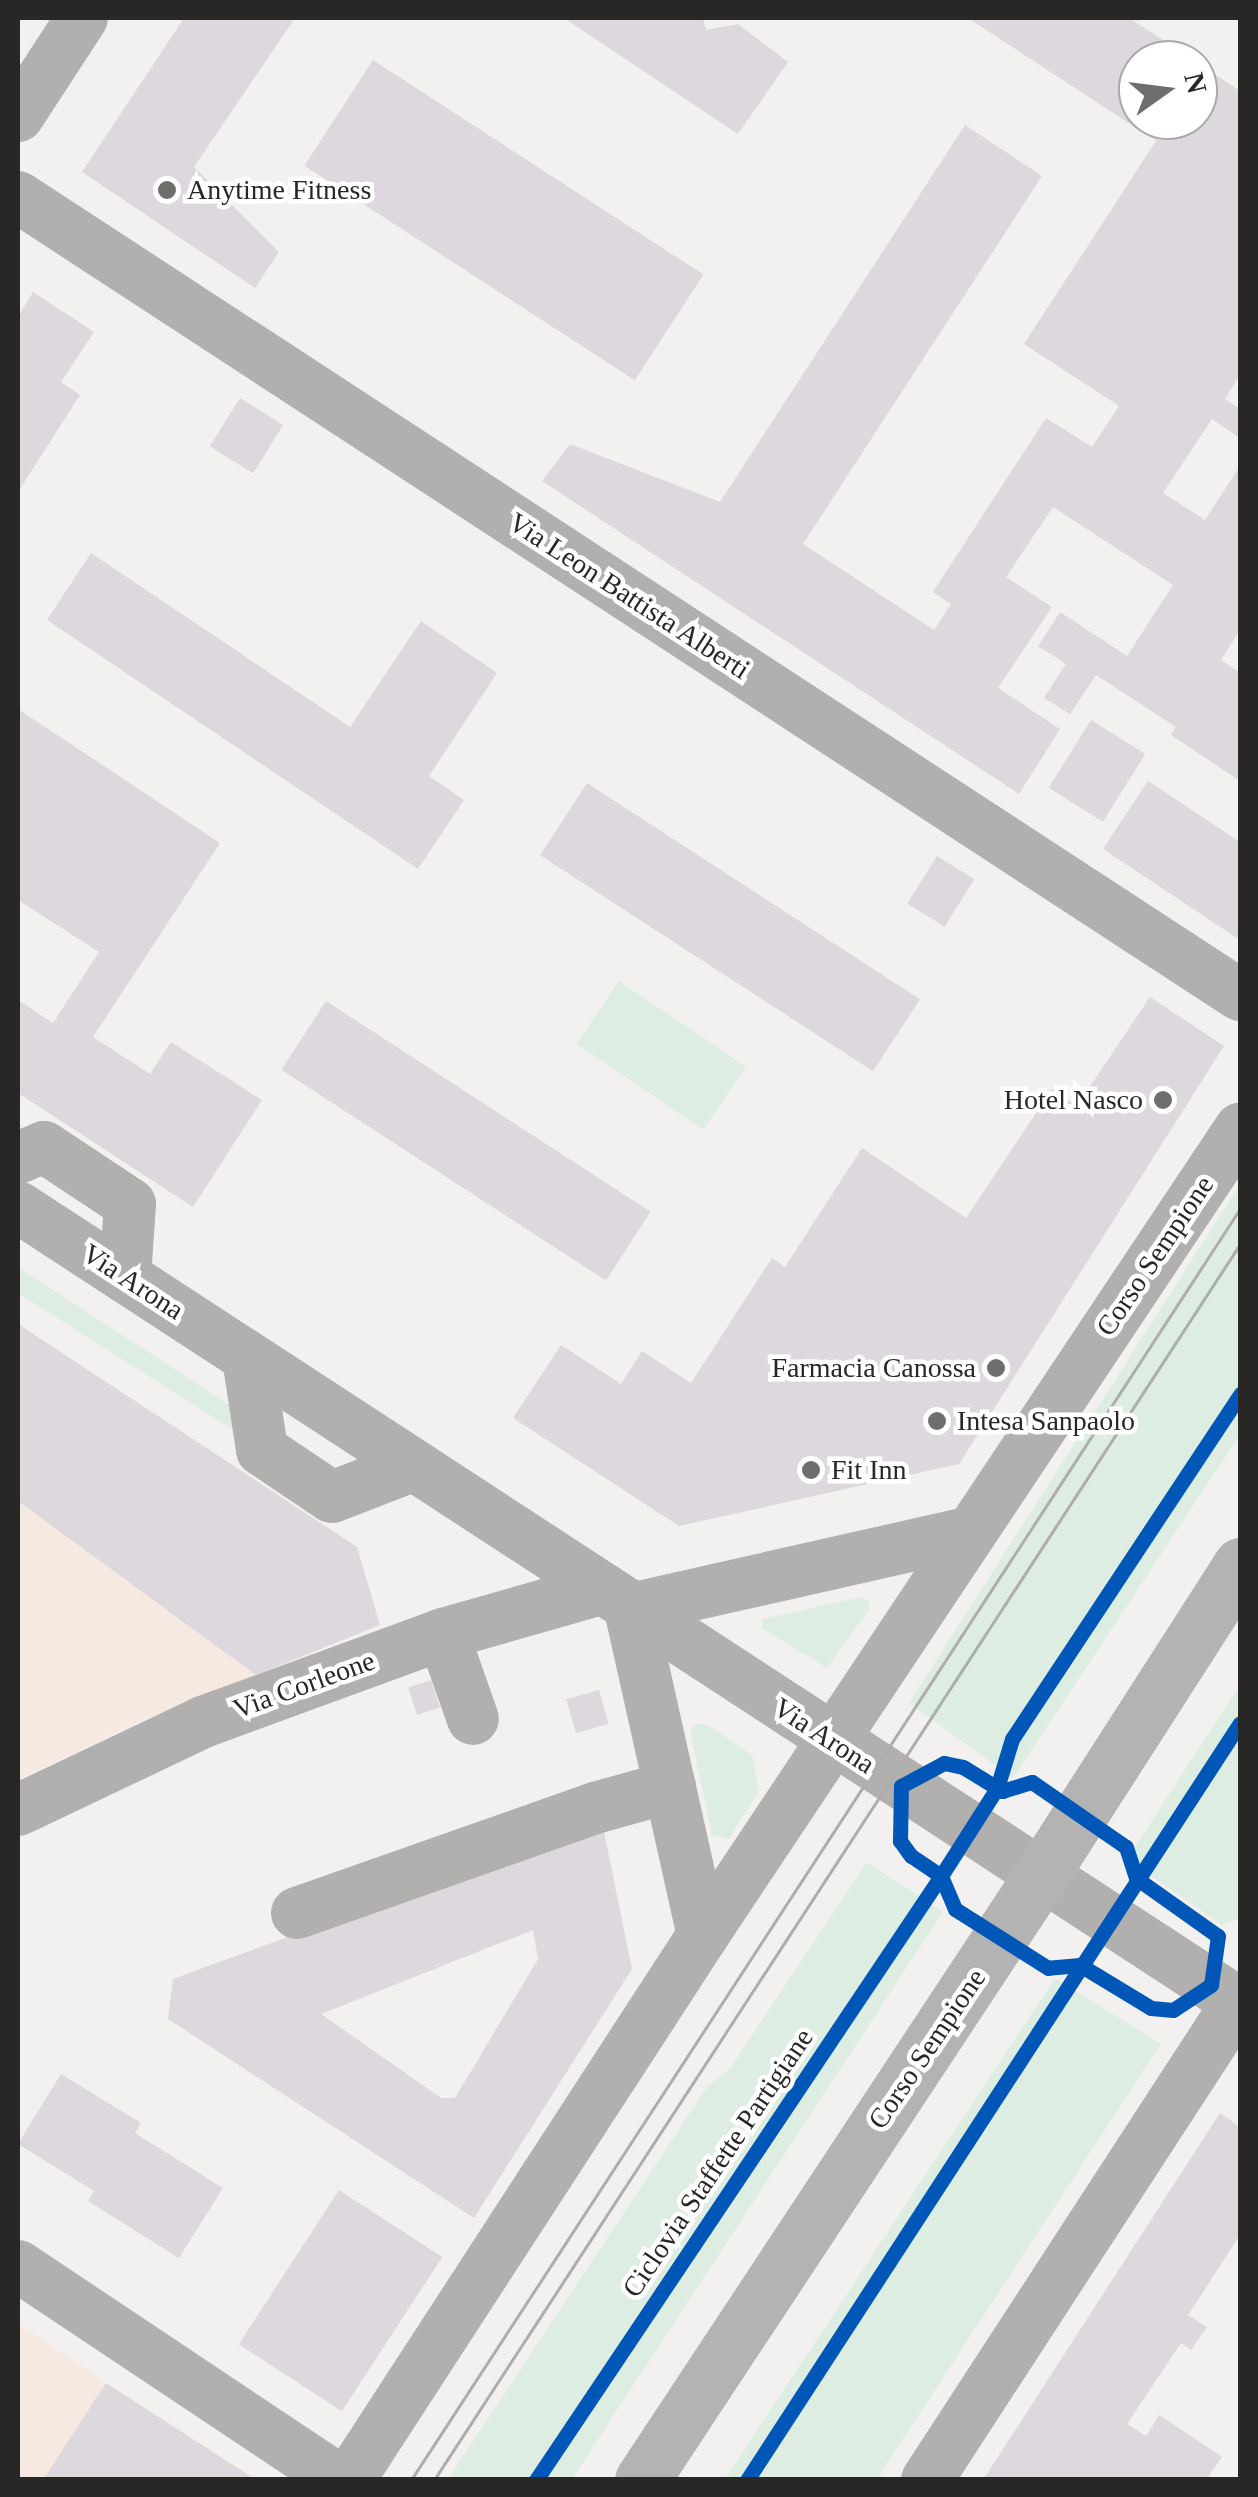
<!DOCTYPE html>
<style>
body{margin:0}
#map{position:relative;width:1258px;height:2497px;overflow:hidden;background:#f2f1ef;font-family:"Times New Roman",serif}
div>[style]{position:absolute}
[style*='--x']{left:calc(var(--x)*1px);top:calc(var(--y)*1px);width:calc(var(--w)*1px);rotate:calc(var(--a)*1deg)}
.commercial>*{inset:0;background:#f6e9e2}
.green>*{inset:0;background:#deede2;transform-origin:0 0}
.building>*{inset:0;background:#dcd8dd;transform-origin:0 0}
.minor>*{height:52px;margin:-26px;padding:0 26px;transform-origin:26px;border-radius:26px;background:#b1b0af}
.major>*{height:55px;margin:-27.5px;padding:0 27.5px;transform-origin:27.5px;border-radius:27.5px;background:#b3b3b3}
.tram>*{height:2.5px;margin:-1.25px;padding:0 1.25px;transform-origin:1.25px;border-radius:1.25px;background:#adadac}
.cycleway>*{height:15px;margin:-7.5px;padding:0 7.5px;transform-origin:7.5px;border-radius:7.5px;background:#0057b8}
.dots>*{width:28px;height:28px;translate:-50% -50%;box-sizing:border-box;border:5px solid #fff;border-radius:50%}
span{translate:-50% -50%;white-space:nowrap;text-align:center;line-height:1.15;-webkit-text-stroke:9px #fff;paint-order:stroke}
.poi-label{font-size:28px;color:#282726}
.left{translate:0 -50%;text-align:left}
.right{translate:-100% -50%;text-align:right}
.street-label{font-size:28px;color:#282726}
.frame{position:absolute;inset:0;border:20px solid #282726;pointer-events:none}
.north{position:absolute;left:1118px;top:40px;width:100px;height:100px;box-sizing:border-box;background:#fff;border:2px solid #a9a9a8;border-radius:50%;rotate:76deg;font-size:28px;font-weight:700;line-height:40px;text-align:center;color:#282726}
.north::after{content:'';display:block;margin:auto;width:35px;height:45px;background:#6f6e6c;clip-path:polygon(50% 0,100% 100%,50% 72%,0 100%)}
</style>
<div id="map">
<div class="commercial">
<i style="clip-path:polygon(18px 1324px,357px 1547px,380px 1625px,134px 1724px,18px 1780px)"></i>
<i style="clip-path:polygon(18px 2323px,106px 2383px,256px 2479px,18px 2479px)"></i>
</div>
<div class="green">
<i style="left:619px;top:981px;width:153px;height:76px;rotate:34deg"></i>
<i style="clip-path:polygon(1240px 1184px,1240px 1435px,1013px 1778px,909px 1703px)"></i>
<i style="clip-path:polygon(18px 1267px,245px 1415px,249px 1440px,18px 1293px)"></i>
<i style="clip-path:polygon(862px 1597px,869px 1601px,870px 1608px,827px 1668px,761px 1628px,763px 1619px)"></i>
<i style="clip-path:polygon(1240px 1685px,1240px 1919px,1222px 1925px,1127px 1859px)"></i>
<i style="clip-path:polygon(697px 1724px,708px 1725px,752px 1755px,759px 1791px,729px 1839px,712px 1836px,690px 1730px)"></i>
<i style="clip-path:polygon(867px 1862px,943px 1912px,572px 2479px,448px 2479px,707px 2087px,731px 2067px)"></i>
<i style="clip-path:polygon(1055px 1978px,1161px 2044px,877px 2479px,725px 2479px)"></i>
</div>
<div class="building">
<i style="clip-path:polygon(184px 18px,295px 18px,194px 167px,279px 252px,255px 288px,82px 172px)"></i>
<i style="clip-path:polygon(564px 18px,703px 18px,706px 30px,738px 24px,788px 62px,738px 134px)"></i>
<i style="clip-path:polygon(968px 18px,1129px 18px,1194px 60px,1138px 60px,1138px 120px,1198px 120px,1198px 63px,1240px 91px,1240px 375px,1225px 399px,1240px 409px,1240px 438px,1212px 419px,1163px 493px,1205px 520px,1240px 466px,1240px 630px,1221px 660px,1240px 673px,1240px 781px,1171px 735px,1176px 727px,1096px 675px,1070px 714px,1044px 698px,1066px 664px,1038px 646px,1060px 612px,1127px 656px,1173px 585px,1053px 507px,1006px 577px,1052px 607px,998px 688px,1060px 729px,1019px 794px,542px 481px,570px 444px,720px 502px,965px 125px,1042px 176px,803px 544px,934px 630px,951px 604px,933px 592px,1046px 418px,1092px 447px,1119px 406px,1024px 344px,1156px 141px)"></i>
<i style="left:373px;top:60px;width:394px;height:126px;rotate:33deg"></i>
<i style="clip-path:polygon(33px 292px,94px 332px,61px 382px,80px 395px,18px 492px,18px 317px)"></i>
<i style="left:240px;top:398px;width:51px;height:57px;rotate:32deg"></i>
<i style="clip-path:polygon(91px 553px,350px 727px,421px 621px,497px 673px,429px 776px,464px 800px,418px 869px,47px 620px)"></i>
<i style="clip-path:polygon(18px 709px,220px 843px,93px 1037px,150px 1074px,171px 1042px,262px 1100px,193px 1207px,18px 1093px,18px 1000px,53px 1023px,99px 952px,18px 900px)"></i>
<i style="left:1091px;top:720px;width:64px;height:80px;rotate:32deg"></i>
<i style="clip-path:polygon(1148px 781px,1240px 842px,1240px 940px,1103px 849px)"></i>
<i style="left:587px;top:783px;width:397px;height:86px;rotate:33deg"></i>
<i style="left:937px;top:856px;width:44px;height:56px;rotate:32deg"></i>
<i style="clip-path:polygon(1150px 997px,1224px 1046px,959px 1464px,679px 1526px,513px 1418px,561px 1345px,621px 1384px,642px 1351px,691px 1383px,772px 1258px,785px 1267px,862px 1148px,966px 1218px,1052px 1089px,1077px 1106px)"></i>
<i style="left:326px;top:1001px;width:387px;height:82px;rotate:33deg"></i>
<i style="clip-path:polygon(18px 1324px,357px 1547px,380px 1625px,256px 1675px,18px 1501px)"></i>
<i style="left:431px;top:1680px;width:29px;height:24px;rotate:72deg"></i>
<i style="left:599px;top:1690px;width:35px;height:34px;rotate:74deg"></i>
<i style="clip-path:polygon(evenodd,602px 1822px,632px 1969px,474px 2218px,168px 2019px,173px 1979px,602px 1822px,533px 1930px,538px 1959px,455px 2098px,441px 2098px,321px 2014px,533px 1930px)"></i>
<i style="clip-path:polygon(61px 2074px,141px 2123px,135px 2133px,223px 2188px,179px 2258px,88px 2201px,94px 2191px,18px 2144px)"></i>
<i style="clip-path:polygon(1220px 2113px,1240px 2127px,1240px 2235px,1188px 2315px,1207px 2327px,1191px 2350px,1181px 2343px,1127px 2424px,1146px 2436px,1159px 2415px,1222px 2457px,1206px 2480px,983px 2480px)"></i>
<i style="left:339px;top:2190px;width:123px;height:184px;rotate:33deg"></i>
<i style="clip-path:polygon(106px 2383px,256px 2480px,43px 2480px)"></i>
</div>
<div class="minor">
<i style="--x:18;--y:116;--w:117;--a:-56.9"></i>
<i style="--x:18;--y:197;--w:1459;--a:33.15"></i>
<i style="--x:18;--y:1158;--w:28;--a:-23"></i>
<i style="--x:44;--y:1147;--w:103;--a:33.5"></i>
<i style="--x:130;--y:1204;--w:73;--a:93.9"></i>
<i style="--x:18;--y:1207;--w:1459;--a:33.11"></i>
<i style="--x:248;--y:1358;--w:93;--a:81.3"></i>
<i style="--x:262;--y:1450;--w:84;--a:33.9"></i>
<i style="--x:332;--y:1497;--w:86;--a:-21.2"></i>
<i style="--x:630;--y:1609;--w:346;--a:-12.7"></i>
<i style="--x:630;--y:1609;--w:334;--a:77.4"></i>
<i style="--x:443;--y:1634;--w:90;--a:70.6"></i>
<i style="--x:18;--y:1810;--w:205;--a:-25.4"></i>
<i style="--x:203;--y:1722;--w:256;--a:-20.1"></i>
<i style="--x:443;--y:1634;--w:164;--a:-15.9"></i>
<i style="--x:297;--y:1913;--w:316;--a:-19.4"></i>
<i style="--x:595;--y:1808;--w:78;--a:-15.6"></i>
<i style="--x:18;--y:2266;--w:386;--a:33.7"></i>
<i style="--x:349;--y:2480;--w:650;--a:-56.99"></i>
<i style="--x:703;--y:1935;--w:969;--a:-56.33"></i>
<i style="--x:927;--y:2480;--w:574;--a:-56.95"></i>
</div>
<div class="major">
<i style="--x:642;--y:2480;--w:723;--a:-56.57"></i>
<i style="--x:1040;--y:1877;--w:371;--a:-57.3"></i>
</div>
<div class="tram">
<i style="--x:411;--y:2480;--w:1517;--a:-56.89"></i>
<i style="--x:434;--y:2480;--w:1476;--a:-56.89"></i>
</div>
<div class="cycleway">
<i style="--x:944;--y:1763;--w:19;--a:12"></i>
<i style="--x:963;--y:1767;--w:46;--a:31.6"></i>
<i style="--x:1002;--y:1791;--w:31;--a:-17"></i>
<i style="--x:1032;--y:1782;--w:114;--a:34.7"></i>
<i style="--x:1126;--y:1847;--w:33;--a:72"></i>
<i style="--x:1136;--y:1878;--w:100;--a:35.3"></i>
<i style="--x:1218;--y:1936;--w:49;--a:98.1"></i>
<i style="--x:1211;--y:1985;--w:45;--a:146.7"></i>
<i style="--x:1173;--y:2010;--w:22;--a:-175"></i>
<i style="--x:1151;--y:2008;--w:83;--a:-148.8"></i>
<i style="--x:1080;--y:1965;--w:32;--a:175"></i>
<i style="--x:1048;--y:1968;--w:110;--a:-147.6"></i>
<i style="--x:955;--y:1909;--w:36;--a:-113"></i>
<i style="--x:941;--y:1876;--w:36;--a:-146"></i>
<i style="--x:911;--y:1856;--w:19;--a:-126"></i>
<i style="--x:900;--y:1841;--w:55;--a:-89"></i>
<i style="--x:901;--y:1786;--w:49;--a:-28.1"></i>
<i style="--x:536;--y:2480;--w:727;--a:-56.16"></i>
<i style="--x:941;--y:1876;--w:104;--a:-57.5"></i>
<i style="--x:997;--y:1788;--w:51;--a:-73"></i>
<i style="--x:1012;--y:1739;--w:414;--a:-56.5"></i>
<i style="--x:747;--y:2480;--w:903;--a:-56.93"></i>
</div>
<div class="dots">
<i style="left:167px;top:190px;background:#6f6e6c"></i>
<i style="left:1163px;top:1100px;background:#6f6e6c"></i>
<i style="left:996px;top:1368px;background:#6f6e6c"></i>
<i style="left:937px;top:1421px;background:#6f6e6c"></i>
<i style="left:811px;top:1470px;background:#6f6e6c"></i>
</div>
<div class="poi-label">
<span class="left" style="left:187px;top:190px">Anytime Fitness</span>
<span class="right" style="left:1143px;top:1100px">Hotel Nasco</span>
<span class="right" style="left:976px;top:1368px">Farmacia Canossa</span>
<span class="left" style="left:957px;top:1421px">Intesa Sanpaolo</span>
<span class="left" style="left:831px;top:1470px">Fit Inn</span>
</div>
<div class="street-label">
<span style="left:629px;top:596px;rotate:33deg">Via Leon Battista Alberti</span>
<span style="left:1155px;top:1256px;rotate:-56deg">Corso Sempione</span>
<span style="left:133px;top:1282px;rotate:33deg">Via Arona</span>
<span style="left:304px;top:1685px;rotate:-20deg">Via Corleone</span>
<span style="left:824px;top:1736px;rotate:33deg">Via Arona</span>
<span style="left:927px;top:2049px;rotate:-56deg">Corso Sempione</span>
<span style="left:718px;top:2163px;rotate:-56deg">Ciclovia Staffette Partigiane</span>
</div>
<div class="frame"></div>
<div class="north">N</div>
</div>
